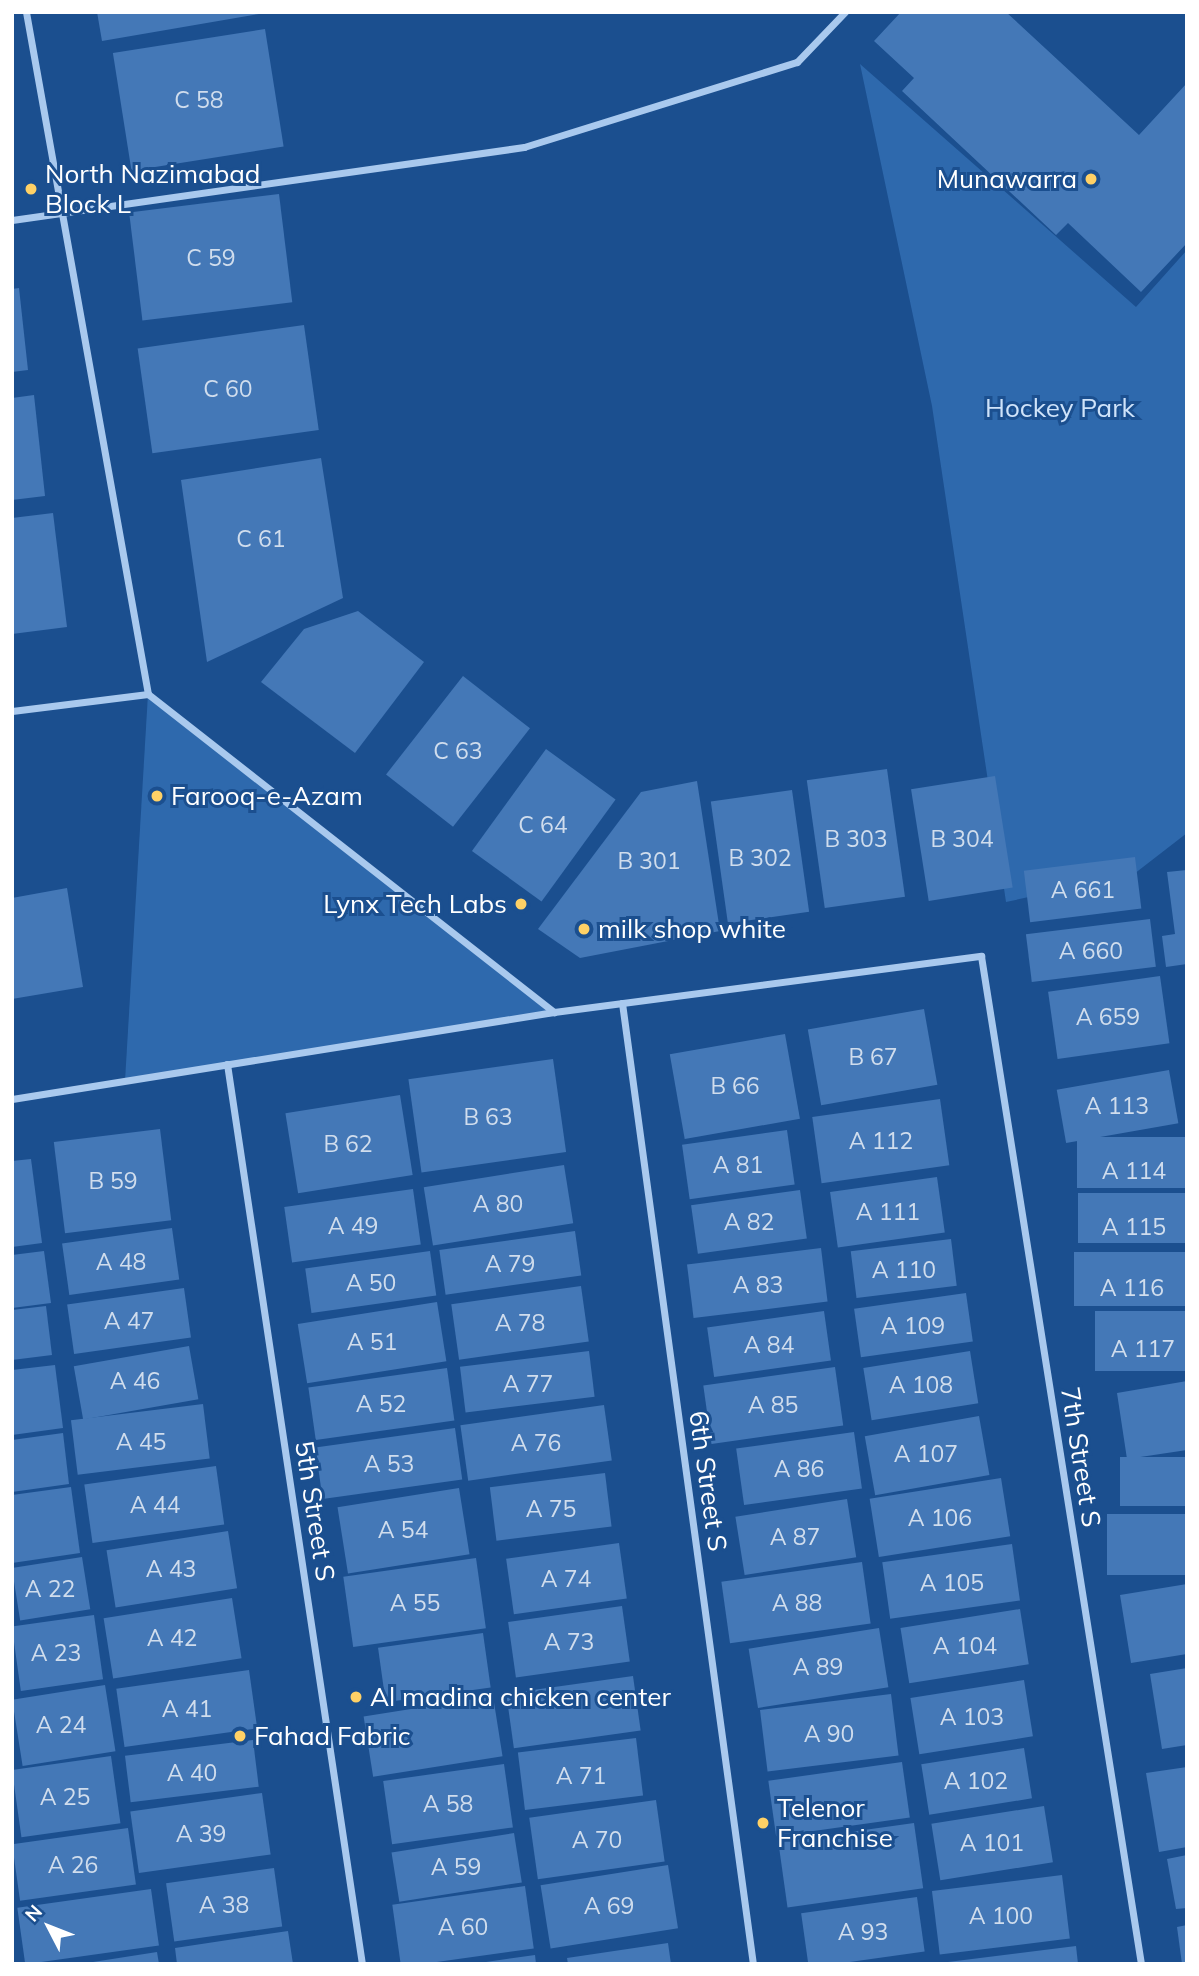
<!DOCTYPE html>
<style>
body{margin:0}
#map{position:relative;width:1199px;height:1976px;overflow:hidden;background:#1b4f8f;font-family:Mulish,sans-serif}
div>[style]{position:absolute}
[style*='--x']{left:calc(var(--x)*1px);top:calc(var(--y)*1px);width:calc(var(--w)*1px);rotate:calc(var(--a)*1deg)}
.green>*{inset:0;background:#2e69ad}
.building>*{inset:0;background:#4478b7;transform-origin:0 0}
.street>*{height:7px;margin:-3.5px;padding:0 3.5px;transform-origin:3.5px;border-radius:3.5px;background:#a9c9ee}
.dots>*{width:19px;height:19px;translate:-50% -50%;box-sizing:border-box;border:4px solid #1b4f8f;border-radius:50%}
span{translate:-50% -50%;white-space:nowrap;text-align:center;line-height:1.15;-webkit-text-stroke:6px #1b4f8f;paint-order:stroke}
.number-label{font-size:23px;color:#d0dded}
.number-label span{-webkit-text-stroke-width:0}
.poi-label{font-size:26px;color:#fff}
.left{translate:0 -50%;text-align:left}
.right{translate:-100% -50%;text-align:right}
.park-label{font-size:26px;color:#cfe3fa}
.street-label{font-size:26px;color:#fff}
.frame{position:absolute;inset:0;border:14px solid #fff;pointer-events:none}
.north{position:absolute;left:14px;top:1892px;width:70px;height:70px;-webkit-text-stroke:5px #1b4f8f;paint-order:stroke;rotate:312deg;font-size:19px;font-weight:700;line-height:28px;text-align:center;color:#fff}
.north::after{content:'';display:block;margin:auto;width:24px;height:32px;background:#fff;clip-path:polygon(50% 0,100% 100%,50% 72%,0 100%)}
</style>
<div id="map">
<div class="green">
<i style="clip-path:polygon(860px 64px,1136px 307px,1187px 250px,1187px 833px,1134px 874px,1006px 902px,932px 406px)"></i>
<i style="clip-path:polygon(148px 694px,554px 1012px,125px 1081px)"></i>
</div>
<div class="building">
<i style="clip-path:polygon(97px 12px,259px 12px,259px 14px,102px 41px)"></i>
<i style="clip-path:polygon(901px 12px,1006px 12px,1139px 135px,1187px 83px,1187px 243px,1141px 292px,1068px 223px,1056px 235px,902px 91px,914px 78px,874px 41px)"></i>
<i style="left:265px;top:29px;width:119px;height:154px;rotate:81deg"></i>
<i style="left:279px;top:194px;width:109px;height:151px;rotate:83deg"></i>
<i style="clip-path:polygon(19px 288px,28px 370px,12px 372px,12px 289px)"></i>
<i style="left:304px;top:325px;width:106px;height:168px;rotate:82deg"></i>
<i style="clip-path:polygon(34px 395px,45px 496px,12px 500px,12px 398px)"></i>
<i style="clip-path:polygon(321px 458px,343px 598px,207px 662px,181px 480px)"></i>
<i style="clip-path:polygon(53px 513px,67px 627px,12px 634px,12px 518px)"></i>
<i style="clip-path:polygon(358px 611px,424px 662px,355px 753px,261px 682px,304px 629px)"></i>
<i style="left:463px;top:676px;width:85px;height:125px;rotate:38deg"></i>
<i style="left:546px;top:749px;width:86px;height:126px;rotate:36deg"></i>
<i style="left:887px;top:769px;width:129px;height:81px;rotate:82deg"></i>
<i style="left:995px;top:776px;width:113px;height:85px;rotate:81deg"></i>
<i style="clip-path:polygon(697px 781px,720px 931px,580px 958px,538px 929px,641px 792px)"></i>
<i style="left:792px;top:790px;width:123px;height:82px;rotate:82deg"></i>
<i style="left:1135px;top:857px;width:52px;height:112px;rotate:83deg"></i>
<i style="clip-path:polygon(1187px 870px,1187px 964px,1166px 967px,1162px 936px,1175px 934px,1167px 872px)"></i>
<i style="clip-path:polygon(67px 888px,83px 987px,12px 999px,12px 898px)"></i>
<i style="left:1150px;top:919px;width:48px;height:125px;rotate:83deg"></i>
<i style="left:1160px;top:976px;width:68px;height:113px;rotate:82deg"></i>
<i style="left:924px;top:1009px;width:77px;height:118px;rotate:80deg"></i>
<i style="left:785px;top:1034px;width:86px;height:117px;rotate:80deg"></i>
<i style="left:553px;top:1059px;width:94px;height:146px;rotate:82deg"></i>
<i style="left:1169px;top:1070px;width:54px;height:114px;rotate:80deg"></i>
<i style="left:400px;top:1095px;width:81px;height:116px;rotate:81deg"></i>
<i style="left:940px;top:1099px;width:67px;height:129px;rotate:82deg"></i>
<i style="left:160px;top:1129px;width:92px;height:107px;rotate:83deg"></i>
<i style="left:787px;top:1130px;width:55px;height:106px;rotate:82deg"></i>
<i style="left:1187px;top:1137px;width:51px;height:110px;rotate:90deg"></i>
<i style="clip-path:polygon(31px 1159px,42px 1243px,12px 1247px,12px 1161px)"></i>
<i style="left:564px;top:1165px;width:59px;height:142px;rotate:81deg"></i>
<i style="left:937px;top:1177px;width:56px;height:108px;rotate:82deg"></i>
<i style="left:413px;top:1189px;width:56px;height:130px;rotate:82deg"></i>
<i style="left:800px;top:1190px;width:49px;height:110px;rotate:82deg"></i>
<i style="left:1187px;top:1193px;width:50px;height:109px;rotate:90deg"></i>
<i style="left:172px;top:1228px;width:52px;height:111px;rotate:82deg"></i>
<i style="left:575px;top:1231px;width:45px;height:137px;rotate:82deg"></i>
<i style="left:951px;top:1239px;width:47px;height:101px;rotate:83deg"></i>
<i style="left:821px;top:1248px;width:54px;height:135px;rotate:83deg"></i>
<i style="clip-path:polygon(44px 1251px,51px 1303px,12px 1308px,12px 1255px)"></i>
<i style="left:430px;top:1251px;width:45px;height:126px;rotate:82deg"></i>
<i style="left:1187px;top:1252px;width:54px;height:113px;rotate:90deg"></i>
<i style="left:581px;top:1286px;width:56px;height:131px;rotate:82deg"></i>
<i style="left:184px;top:1288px;width:50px;height:118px;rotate:82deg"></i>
<i style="left:966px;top:1293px;width:49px;height:113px;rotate:82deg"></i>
<i style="left:437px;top:1302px;width:60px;height:141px;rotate:81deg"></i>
<i style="clip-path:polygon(46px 1306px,52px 1355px,12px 1360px,12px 1310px)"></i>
<i style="left:824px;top:1311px;width:50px;height:118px;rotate:82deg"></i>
<i style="left:1187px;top:1311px;width:60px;height:92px;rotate:90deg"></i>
<i style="left:189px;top:1346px;width:54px;height:117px;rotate:80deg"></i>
<i style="left:589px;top:1351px;width:46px;height:130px;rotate:83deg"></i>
<i style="left:970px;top:1351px;width:53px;height:108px;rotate:81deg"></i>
<i style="clip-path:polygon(55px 1365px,63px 1428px,12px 1435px,12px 1370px)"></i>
<i style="left:835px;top:1367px;width:59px;height:133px;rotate:82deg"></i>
<i style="left:447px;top:1368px;width:53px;height:140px;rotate:82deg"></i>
<i style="clip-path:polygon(1187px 1381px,1187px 1450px,1127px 1459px,1117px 1393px)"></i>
<i style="left:203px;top:1404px;width:55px;height:133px;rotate:83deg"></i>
<i style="left:604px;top:1405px;width:56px;height:145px;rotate:82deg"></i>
<i style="left:979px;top:1416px;width:60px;height:116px;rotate:80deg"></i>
<i style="left:455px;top:1428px;width:52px;height:141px;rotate:82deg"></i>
<i style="left:854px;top:1432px;width:57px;height:119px;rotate:82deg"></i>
<i style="clip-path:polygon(63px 1433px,69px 1484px,12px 1492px,12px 1440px)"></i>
<i style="left:1187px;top:1457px;width:49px;height:67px;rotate:90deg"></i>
<i style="left:216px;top:1466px;width:59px;height:133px;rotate:82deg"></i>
<i style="left:605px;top:1473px;width:54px;height:116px;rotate:83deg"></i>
<i style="left:1001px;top:1478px;width:59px;height:133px;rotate:81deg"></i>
<i style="clip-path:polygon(71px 1487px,80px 1553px,12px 1563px,12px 1495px)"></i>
<i style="left:459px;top:1488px;width:67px;height:123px;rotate:81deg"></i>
<i style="left:847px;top:1499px;width:59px;height:113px;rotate:81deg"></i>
<i style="left:1187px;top:1514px;width:61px;height:80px;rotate:90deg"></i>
<i style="left:228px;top:1531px;width:58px;height:123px;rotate:81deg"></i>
<i style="left:619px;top:1543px;width:56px;height:114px;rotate:82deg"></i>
<i style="left:1012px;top:1544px;width:57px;height:131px;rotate:82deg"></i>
<i style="left:82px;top:1557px;width:53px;height:71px;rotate:81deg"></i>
<i style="left:476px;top:1558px;width:71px;height:134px;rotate:82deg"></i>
<i style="left:862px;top:1562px;width:62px;height:142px;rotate:82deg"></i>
<i style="clip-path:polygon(1187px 1584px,1187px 1654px,1131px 1663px,1120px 1595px)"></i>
<i style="left:232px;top:1598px;width:61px;height:130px;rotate:81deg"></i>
<i style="left:622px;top:1606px;width:56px;height:115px;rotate:82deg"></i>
<i style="left:1020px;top:1609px;width:56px;height:121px;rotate:81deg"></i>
<i style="left:94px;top:1615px;width:65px;height:83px;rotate:82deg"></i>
<i style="left:879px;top:1628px;width:60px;height:132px;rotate:81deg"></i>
<i style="left:483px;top:1633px;width:55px;height:106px;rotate:82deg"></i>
<i style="clip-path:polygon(1187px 1668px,1187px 1745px,1162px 1749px,1150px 1674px)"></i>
<i style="left:249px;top:1670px;width:59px;height:134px;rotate:82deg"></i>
<i style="left:633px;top:1676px;width:55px;height:128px;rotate:82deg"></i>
<i style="left:1024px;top:1680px;width:57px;height:115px;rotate:81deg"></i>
<i style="left:105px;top:1685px;width:67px;height:94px;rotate:81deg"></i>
<i style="left:891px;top:1694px;width:62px;height:132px;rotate:83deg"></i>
<i style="left:493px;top:1696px;width:61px;height:131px;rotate:81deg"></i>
<i style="left:636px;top:1738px;width:58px;height:119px;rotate:83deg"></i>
<i style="left:253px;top:1740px;width:47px;height:129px;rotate:83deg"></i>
<i style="left:1024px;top:1748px;width:51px;height:104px;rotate:81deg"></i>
<i style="left:111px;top:1756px;width:68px;height:100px;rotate:82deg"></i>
<i style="left:902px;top:1762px;width:56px;height:135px;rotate:82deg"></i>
<i style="left:504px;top:1764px;width:64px;height:122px;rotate:82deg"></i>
<i style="clip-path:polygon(1187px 1767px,1187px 1847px,1159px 1852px,1146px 1773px)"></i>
<i style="left:262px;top:1793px;width:62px;height:133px;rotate:82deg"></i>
<i style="left:656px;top:1800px;width:62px;height:128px;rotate:82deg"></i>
<i style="left:1044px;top:1806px;width:57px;height:114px;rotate:81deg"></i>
<i style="left:914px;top:1823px;width:66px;height:137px;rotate:82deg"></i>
<i style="left:128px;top:1828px;width:57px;height:117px;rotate:82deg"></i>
<i style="left:514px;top:1833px;width:50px;height:124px;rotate:81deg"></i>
<i style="clip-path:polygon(1187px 1855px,1187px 1908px,1176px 1909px,1167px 1859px)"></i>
<i style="left:668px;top:1865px;width:64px;height:129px;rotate:81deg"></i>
<i style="left:274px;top:1868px;width:59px;height:109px;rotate:82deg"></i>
<i style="left:1062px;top:1875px;width:64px;height:131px;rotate:83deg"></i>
<i style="left:525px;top:1886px;width:63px;height:134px;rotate:82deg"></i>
<i style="left:151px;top:1889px;width:57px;height:135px;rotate:82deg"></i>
<i style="left:917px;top:1897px;width:55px;height:117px;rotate:82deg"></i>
<i style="clip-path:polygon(1187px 1925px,1187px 1964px,1182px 1964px,1177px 1927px)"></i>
<i style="clip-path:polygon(288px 1931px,293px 1964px,177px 1964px,175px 1948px)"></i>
<i style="clip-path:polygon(668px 1943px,671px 1964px,568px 1964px,567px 1958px)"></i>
<i style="clip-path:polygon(1076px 1946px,1078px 1964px,949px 1964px,948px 1962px)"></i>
<i style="clip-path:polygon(157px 1952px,159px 1964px,93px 1964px,93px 1962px)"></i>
<i style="clip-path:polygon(535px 1955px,536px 1964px,486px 1964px,486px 1962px)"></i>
</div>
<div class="street">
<i style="--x:26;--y:12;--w:693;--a:79.86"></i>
<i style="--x:148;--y:694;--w:516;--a:38.07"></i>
<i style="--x:12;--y:220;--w:517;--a:-8.11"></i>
<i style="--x:524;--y:147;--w:286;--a:-17.3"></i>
<i style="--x:797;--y:62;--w:69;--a:-46.2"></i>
<i style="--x:12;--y:711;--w:137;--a:-7.1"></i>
<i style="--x:622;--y:1003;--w:970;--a:82.24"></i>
<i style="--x:227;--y:1064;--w:910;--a:81.47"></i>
<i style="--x:12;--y:1099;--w:549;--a:-9.12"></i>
<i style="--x:554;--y:1012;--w:431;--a:-7.5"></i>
<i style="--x:981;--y:956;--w:1021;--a:80.98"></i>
</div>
<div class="dots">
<i style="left:1091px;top:179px;background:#ffd166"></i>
<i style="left:31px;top:189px;background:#ffd166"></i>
<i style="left:157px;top:796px;background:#ffd166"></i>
<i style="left:521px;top:904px;background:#ffd166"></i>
<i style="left:584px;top:929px;background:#ffd166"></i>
<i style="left:356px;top:1697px;background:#ffd166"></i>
<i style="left:240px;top:1736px;background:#ffd166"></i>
<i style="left:763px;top:1823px;background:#ffd166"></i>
</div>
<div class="number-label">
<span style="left:199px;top:100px">C 58</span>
<span style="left:211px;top:258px">C 59</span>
<span style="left:228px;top:389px">C 60</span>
<span style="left:261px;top:539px">C 61</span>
<span style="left:458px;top:751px">C 63</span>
<span style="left:543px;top:825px">C 64</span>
<span style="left:856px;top:839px">B 303</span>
<span style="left:962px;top:839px">B 304</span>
<span style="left:760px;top:858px">B 302</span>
<span style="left:649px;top:861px">B 301</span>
<span style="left:1083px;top:890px">A 661</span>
<span style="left:1091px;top:951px">A 660</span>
<span style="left:1108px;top:1017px">A 659</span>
<span style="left:873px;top:1057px">B 67</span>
<span style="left:735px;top:1086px">B 66</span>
<span style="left:1117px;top:1106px">A 113</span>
<span style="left:488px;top:1117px">B 63</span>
<span style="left:881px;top:1141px">A 112</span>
<span style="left:348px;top:1144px">B 62</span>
<span style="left:738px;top:1165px">A 81</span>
<span style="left:1134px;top:1171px">A 114</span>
<span style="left:113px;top:1181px">B 59</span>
<span style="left:498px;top:1204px">A 80</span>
<span style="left:888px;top:1212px">A 111</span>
<span style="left:749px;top:1222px">A 82</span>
<span style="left:353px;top:1226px">A 49</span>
<span style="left:1134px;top:1227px">A 115</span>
<span style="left:121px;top:1262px">A 48</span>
<span style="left:510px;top:1264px">A 79</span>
<span style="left:904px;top:1270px">A 110</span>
<span style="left:371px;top:1283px">A 50</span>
<span style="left:758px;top:1285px">A 83</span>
<span style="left:1132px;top:1288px">A 116</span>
<span style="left:129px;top:1321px">A 47</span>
<span style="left:520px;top:1323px">A 78</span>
<span style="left:913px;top:1326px">A 109</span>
<span style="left:372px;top:1342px">A 51</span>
<span style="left:769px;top:1345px">A 84</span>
<span style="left:1143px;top:1349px">A 117</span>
<span style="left:135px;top:1381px">A 46</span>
<span style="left:528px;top:1384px">A 77</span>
<span style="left:921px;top:1385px">A 108</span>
<span style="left:381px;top:1404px">A 52</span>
<span style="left:773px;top:1405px">A 85</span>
<span style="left:141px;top:1442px">A 45</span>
<span style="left:536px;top:1443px">A 76</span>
<span style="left:926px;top:1454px">A 107</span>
<span style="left:389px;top:1464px">A 53</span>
<span style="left:799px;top:1469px">A 86</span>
<span style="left:155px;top:1505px">A 44</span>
<span style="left:551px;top:1509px">A 75</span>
<span style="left:940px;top:1518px">A 106</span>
<span style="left:403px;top:1530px">A 54</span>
<span style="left:795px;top:1537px">A 87</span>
<span style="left:171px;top:1569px">A 43</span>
<span style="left:566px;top:1579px">A 74</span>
<span style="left:952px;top:1583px">A 105</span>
<span style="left:50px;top:1589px">A 22</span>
<span style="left:415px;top:1603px">A 55</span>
<span style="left:797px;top:1603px">A 88</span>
<span style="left:172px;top:1638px">A 42</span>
<span style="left:569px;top:1642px">A 73</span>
<span style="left:965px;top:1646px">A 104</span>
<span style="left:56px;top:1653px">A 23</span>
<span style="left:818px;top:1667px">A 89</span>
<span style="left:187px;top:1709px">A 41</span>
<span style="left:972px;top:1717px">A 103</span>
<span style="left:61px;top:1725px">A 24</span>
<span style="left:829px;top:1734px">A 90</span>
<span style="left:192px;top:1773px">A 40</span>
<span style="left:581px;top:1776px">A 71</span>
<span style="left:976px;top:1781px">A 102</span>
<span style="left:65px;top:1797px">A 25</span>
<span style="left:448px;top:1804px">A 58</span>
<span style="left:201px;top:1834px">A 39</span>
<span style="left:597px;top:1840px">A 70</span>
<span style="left:992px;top:1843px">A 101</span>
<span style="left:73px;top:1865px">A 26</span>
<span style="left:456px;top:1867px">A 59</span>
<span style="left:224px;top:1905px">A 38</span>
<span style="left:609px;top:1906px">A 69</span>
<span style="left:1001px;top:1916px">A 100</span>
<span style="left:463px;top:1927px">A 60</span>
<span style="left:863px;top:1932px">A 93</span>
</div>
<div class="poi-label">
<span class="left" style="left:45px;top:189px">North Nazimabad<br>Block L</span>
<span class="right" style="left:1077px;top:179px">Munawarra</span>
<span class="left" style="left:171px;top:796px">Farooq-e-Azam</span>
<span class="right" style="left:507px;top:904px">Lynx Tech Labs</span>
<span class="left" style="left:598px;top:929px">milk shop white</span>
<span class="left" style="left:370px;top:1697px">Al madina chicken center</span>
<span class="left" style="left:254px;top:1736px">Fahad Fabric</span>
<span class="left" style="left:777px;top:1823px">Telenor<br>Franchise</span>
</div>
<div class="park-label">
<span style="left:1060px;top:408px">Hockey Park</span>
</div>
<div class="street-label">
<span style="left:1081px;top:1457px;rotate:81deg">7th Street S</span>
<span style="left:708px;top:1481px;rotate:82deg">6th Street S</span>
<span style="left:315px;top:1511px;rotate:81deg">5th Street S</span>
</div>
<div class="frame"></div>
<div class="north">N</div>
</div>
